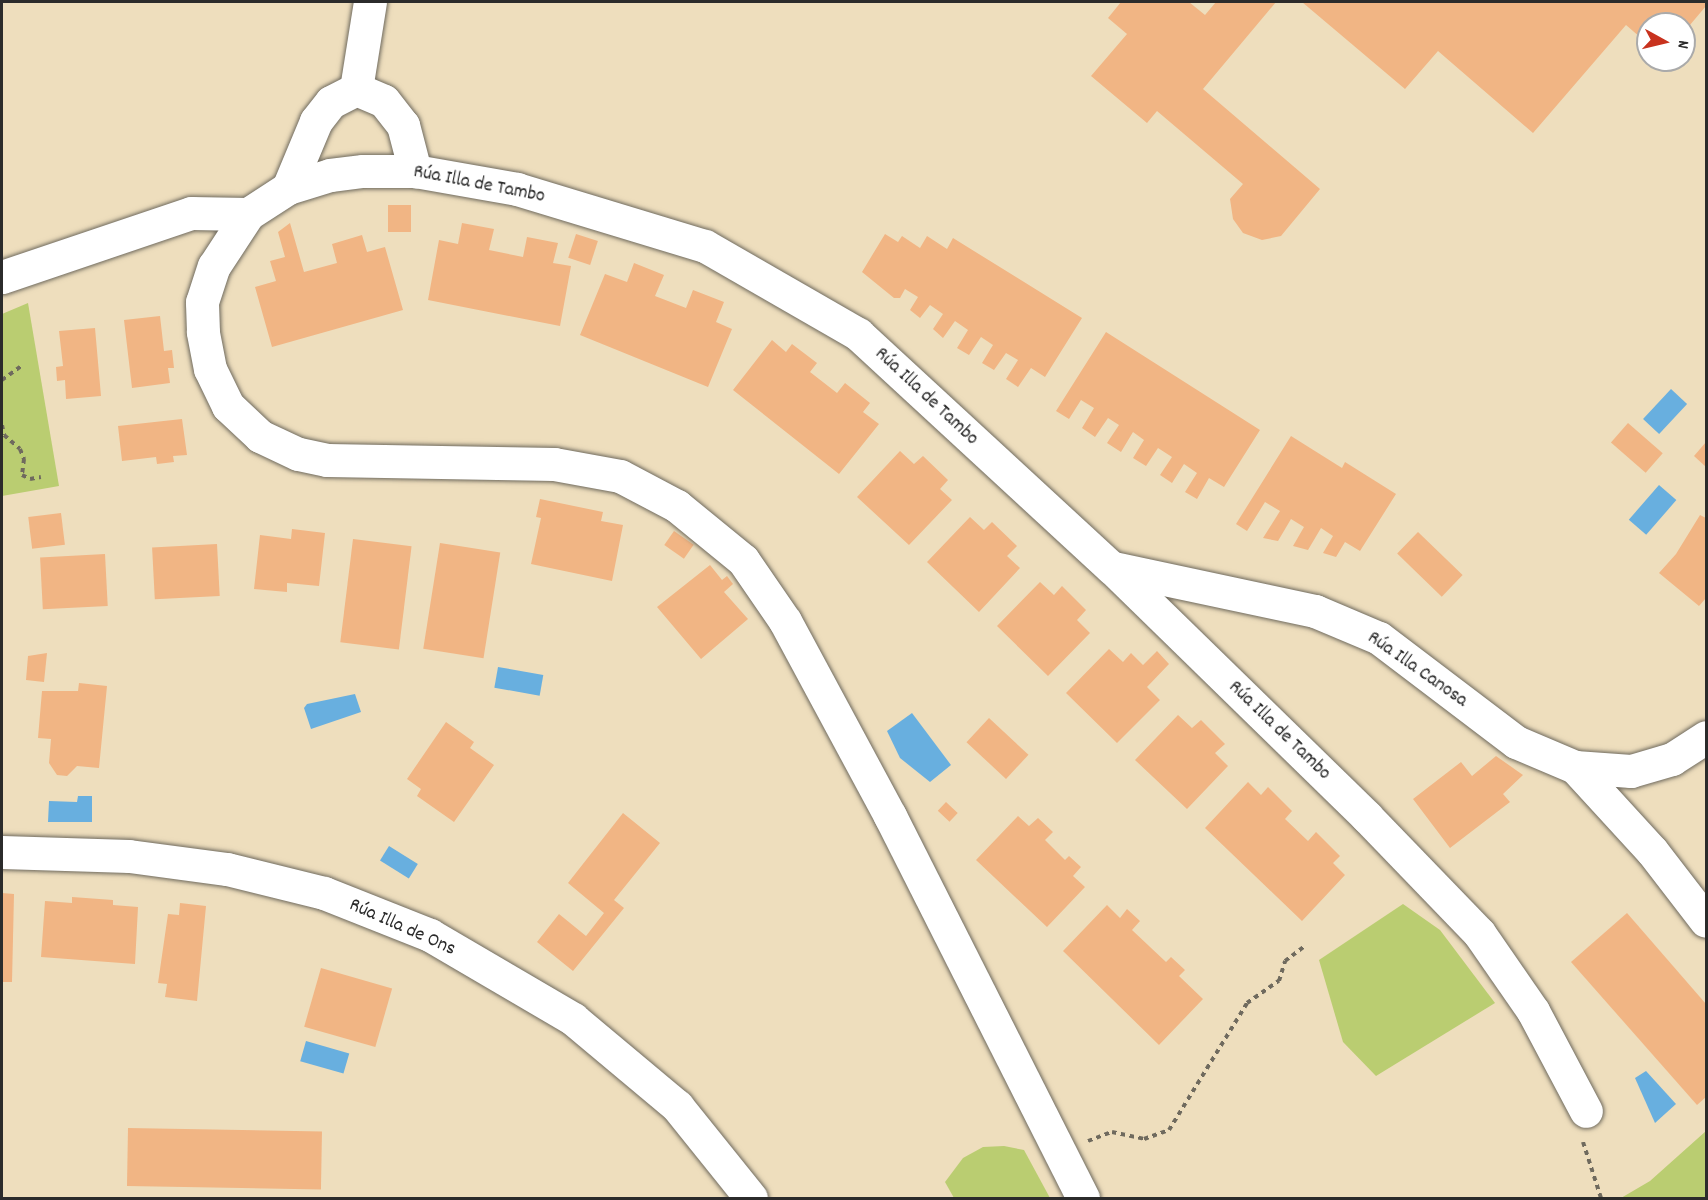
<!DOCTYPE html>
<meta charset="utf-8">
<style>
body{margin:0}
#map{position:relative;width:1708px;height:1200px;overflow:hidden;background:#eedebd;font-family:Dekko,sans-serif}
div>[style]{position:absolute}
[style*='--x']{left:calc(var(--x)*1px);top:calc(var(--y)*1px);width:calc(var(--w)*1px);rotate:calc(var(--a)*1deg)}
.green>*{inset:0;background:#bacd71}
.water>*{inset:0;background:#68afdf;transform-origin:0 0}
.building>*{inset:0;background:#f1b584;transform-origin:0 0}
.path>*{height:4px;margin-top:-2px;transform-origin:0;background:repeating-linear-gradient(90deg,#6f6a5e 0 4.5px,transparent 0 9px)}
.roads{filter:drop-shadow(0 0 2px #6f6a5e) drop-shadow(0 0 2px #6f6a5e)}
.minor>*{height:33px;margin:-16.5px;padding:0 16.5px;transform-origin:16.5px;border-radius:16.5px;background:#fff}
span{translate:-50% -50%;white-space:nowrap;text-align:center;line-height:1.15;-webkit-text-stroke:4.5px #fff;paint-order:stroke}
.street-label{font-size:20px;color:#2b2b2b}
.frame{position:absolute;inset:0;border:3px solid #2b2b2b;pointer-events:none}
.north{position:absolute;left:1636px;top:12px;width:60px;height:60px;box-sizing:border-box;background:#fff;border:2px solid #aaa;border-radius:50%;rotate:98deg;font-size:16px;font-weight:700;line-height:24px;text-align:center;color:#2b2b2b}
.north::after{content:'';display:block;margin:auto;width:21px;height:27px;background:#c8321e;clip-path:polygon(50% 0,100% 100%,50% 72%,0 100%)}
</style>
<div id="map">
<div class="green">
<i style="clip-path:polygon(28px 303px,59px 486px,2px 496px,2px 314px)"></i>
<i style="clip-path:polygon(1403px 904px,1440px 930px,1495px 1003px,1376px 1076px,1343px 1042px,1319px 960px)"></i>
<i style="clip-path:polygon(1706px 1131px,1706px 1198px,1621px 1198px,1650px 1181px)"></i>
<i style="clip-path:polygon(1004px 1146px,1024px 1150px,1050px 1198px,954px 1198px,945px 1182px,963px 1158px,983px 1147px)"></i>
</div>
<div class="water">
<i style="left:1671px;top:389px;width:22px;height:41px;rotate:43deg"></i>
<i style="left:1659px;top:485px;width:23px;height:46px;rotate:41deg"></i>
<i style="left:498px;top:667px;width:46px;height:21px;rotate:10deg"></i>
<i style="clip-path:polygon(355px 694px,361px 712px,311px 729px,304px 708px,307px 704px)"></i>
<i style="clip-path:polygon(912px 713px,951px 765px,930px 782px,900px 758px,887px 731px)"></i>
<i style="clip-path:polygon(78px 796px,92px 796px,92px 822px,48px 822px,49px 801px,77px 802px)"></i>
<i style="left:389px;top:846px;width:34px;height:17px;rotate:32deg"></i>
<i style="left:306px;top:1041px;width:45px;height:21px;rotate:16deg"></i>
<i style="clip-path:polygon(1646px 1071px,1676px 1104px,1655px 1123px,1635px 1078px)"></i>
</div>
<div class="building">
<i style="clip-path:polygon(1121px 2px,1189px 2px,1205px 15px,1216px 2px,1276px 2px,1203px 89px,1320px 189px,1281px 236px,1262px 240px,1243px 233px,1233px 219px,1230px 199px,1243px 184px,1157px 111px,1147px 123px,1091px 76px,1127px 34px,1108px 18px)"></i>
<i style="clip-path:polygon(1302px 2px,1706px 2px,1706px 6px,1684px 32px,1684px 24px,1648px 24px,1648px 44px,1626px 25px,1533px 133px,1438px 51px,1405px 89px)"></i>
<i style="left:388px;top:205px;width:23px;height:27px"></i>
<i style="clip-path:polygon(290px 223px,304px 272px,337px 263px,332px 244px,362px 235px,367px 252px,385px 247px,403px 310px,272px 347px,255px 287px,276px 281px,270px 261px,285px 257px,278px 232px)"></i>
<i style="clip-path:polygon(462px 223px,494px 229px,489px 250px,523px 257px,527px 237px,558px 243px,553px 263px,571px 266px,560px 326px,428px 300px,439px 240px,458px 244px)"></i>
<i style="left:576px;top:234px;width:23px;height:25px;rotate:18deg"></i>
<i style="clip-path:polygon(885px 234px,898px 242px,902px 236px,920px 248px,927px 236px,947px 249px,953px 238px,1082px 318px,1045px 377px,1031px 368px,1018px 387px,1006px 379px,1018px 360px,1006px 353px,994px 370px,982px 363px,993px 345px,981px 337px,969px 355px,957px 348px,968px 330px,955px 321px,943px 338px,933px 329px,943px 314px,930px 305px,920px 318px,910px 310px,918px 297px,905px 289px,900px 298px,894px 298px,862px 272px)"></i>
<i style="clip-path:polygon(634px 263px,664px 275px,655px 296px,686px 308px,693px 290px,724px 302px,716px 322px,732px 329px,708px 387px,580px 335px,605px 274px,627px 282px)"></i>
<i style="clip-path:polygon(160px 316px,164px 351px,172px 350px,174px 368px,168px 368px,170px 383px,132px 388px,124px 320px)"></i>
<i style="clip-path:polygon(95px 328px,101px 396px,66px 399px,65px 380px,57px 381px,56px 367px,63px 366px,59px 331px)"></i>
<i style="clip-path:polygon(1106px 332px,1260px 430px,1224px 487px,1209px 478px,1197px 499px,1185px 492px,1197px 473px,1184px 464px,1172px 483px,1160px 475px,1172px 457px,1158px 448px,1146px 466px,1133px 458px,1144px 440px,1133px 432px,1121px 452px,1107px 443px,1119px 425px,1108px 418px,1095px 437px,1082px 428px,1094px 408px,1081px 400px,1069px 419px,1056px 411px)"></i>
<i style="clip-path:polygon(772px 340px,786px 352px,792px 344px,817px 363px,810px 372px,837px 393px,845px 383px,870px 403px,863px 412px,879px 424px,839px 474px,733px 390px)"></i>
<i style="clip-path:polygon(182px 419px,187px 455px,173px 456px,174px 462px,157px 464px,156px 457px,122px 461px,118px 426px)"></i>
<i style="left:1628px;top:423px;width:46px;height:26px;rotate:41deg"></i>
<i style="clip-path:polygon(1291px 436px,1342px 468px,1345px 462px,1396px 494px,1360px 551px,1345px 542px,1336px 557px,1323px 553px,1333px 536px,1321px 528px,1308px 550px,1293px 546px,1304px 527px,1291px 519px,1278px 541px,1263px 538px,1280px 511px,1265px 502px,1247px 531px,1236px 524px)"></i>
<i style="clip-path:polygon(1706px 442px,1706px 467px,1694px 456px)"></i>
<i style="clip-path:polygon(900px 451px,914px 464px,923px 456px,948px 480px,940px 489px,952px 500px,909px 545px,857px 497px)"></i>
<i style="clip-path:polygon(540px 499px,603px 512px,601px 521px,623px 525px,612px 581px,531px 564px,541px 518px,536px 517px)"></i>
<i style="left:61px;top:513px;width:32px;height:33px;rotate:83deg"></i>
<i style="clip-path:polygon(1700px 515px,1706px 518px,1706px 598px,1699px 606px,1659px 573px,1676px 554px)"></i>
<i style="clip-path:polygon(970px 517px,984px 530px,992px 522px,1017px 546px,1007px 556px,1020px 568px,979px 612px,927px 562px)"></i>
<i style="clip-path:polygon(292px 529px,325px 533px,319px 586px,287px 583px,287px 592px,254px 589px,260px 535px,291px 539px)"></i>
<i style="left:674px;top:531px;width:24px;height:17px;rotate:35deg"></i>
<i style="left:1418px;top:532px;width:62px;height:30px;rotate:44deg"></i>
<i style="left:353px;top:539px;width:59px;height:104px;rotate:7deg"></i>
<i style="left:440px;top:543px;width:61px;height:107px;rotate:9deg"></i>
<i style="left:217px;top:544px;width:52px;height:65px;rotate:87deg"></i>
<i style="left:105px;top:554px;width:52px;height:65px;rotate:87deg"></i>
<i style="clip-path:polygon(710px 565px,722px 580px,727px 576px,733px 584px,724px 592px,748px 619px,701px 659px,657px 607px)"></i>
<i style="clip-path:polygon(1040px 582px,1054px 595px,1062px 586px,1086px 610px,1077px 620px,1090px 633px,1048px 676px,997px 626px)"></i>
<i style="clip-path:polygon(1109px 649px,1123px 662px,1131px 653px,1143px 665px,1157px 651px,1169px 664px,1147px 687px,1160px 700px,1117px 743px,1066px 693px)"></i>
<i style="clip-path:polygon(47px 653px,44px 682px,26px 680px,28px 656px)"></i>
<i style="clip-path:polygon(79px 683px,107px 686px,99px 768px,77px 766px,67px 776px,57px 775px,49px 763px,51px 739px,38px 738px,42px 691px,78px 691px)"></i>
<i style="clip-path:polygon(1178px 715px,1192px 728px,1201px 720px,1225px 744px,1215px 753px,1228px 766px,1187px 809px,1135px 760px)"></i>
<i style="left:989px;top:718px;width:54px;height:33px;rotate:43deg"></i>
<i style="clip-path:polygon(446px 722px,474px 742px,470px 748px,494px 765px,454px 822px,417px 796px,421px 789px,407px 779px)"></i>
<i style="clip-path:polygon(1496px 756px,1523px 775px,1503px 794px,1510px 802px,1450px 848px,1413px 799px,1461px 762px,1472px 776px)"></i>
<i style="clip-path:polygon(1248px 782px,1261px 795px,1268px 787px,1292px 811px,1285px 819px,1308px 841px,1316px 832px,1340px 856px,1333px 863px,1345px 875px,1302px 921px,1205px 828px)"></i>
<i style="left:946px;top:802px;width:16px;height:12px;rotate:43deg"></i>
<i style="clip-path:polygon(623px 813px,660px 843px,614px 900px,624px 908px,573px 971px,537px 942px,559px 914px,586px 936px,604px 913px,568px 883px)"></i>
<i style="clip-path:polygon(1018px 816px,1029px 826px,1038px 818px,1053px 832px,1045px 840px,1065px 860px,1069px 856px,1081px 867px,1073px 876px,1085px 887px,1047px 927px,976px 860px)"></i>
<i style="clip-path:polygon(2px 893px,14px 894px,12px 982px,2px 982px)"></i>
<i style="clip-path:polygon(72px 897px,113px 900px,113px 905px,138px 907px,135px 964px,41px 957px,45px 901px,72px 903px)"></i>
<i style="clip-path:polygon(180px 903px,206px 906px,197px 1001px,165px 997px,167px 984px,158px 983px,168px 914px,179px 915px)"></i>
<i style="clip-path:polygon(1107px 905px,1120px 918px,1127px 909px,1140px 921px,1132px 930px,1166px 962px,1171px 957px,1185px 970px,1179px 976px,1203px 999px,1159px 1045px,1063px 951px)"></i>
<i style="clip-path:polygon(1627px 913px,1706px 1004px,1706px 1097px,1697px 1105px,1571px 962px)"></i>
<i style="left:321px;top:968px;width:74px;height:61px;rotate:16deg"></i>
<i style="left:128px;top:1128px;width:194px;height:58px;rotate:1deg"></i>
</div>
<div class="path">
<i style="--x:2;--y:380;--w:24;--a:-36"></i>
<i style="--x:2;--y:425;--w:10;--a:79"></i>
<i style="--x:4;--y:435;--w:21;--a:41"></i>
<i style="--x:20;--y:449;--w:11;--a:68"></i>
<i style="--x:24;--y:459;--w:16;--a:97"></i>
<i style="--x:22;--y:475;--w:9;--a:27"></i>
<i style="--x:30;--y:479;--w:11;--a:-10"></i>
<i style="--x:1088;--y:1141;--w:26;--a:-21"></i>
<i style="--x:1112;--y:1132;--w:33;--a:12"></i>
<i style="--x:1144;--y:1139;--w:27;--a:-20"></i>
<i style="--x:1169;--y:1130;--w:149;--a:-58.4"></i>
<i style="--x:1247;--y:1003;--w:39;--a:-35"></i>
<i style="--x:1279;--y:981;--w:21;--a:-73"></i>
<i style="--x:1285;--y:961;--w:25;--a:-37"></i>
<i style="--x:1583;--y:1142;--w:59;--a:72.2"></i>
</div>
<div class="roads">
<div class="minor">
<i style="--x:356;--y:89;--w:88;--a:-80.9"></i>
<i style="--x:288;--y:188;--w:73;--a:-67.3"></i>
<i style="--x:316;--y:121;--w:24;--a:-52"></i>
<i style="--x:331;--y:102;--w:28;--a:-27"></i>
<i style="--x:356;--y:89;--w:30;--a:23"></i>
<i style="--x:384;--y:101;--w:31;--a:52"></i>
<i style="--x:403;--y:125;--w:48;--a:75.4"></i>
<i style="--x:2;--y:277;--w:200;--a:-18.7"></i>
<i style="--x:191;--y:213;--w:57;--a:1"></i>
<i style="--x:1113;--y:568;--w:207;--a:12"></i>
<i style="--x:1315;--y:611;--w:69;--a:22.9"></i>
<i style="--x:1379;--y:638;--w:172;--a:37.2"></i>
<i style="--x:1516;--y:742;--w:64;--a:23"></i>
<i style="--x:1575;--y:767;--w:56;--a:4.1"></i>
<i style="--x:1631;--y:771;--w:43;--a:-16.3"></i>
<i style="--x:1672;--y:759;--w:40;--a:-32.9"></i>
<i style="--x:1575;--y:767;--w:114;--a:47.5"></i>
<i style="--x:1652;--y:851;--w:88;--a:52.4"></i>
<i style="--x:2;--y:852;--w:127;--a:1.8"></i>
<i style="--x:129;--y:856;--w:99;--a:7.6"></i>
<i style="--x:227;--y:869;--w:100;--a:13.9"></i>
<i style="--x:324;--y:893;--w:114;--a:21.6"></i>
<i style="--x:430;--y:935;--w:166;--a:30.4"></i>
<i style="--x:573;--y:1019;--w:136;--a:39.9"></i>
<i style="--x:677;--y:1106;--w:118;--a:51.2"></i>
<i style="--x:1083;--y:1198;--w:428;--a:-116.8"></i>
<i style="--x:890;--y:816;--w:221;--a:-118.3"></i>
<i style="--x:785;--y:621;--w:74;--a:-124.5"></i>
<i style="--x:743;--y:560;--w:85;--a:-140.7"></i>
<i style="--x:677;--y:506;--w:64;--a:-152.2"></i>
<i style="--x:620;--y:476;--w:67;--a:-169.7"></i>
<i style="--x:554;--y:464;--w:227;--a:-179"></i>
<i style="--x:327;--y:460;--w:30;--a:-168"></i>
<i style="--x:298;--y:454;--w:42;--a:-154.7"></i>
<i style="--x:260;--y:436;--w:44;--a:-136.8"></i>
<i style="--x:228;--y:406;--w:41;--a:-115.9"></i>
<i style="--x:210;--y:369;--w:38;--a:-101"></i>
<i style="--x:203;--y:332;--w:30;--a:-92"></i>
<i style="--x:202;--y:302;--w:38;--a:-72"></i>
<i style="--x:214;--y:266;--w:62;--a:-56.8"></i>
<i style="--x:248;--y:214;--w:48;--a:-33"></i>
<i style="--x:288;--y:188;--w:44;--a:-17.2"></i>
<i style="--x:330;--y:175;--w:33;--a:-7"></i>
<i style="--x:363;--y:171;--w:52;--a:0"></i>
<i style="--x:415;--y:171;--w:104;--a:10"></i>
<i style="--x:517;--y:189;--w:196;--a:16.9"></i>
<i style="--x:705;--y:246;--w:177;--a:29.9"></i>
<i style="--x:858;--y:334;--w:345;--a:42.7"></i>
<i style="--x:1112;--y:568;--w:356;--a:44.3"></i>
<i style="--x:1367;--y:817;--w:161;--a:46"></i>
<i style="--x:1479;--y:933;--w:95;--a:55.3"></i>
<i style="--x:1533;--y:1011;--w:113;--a:62.1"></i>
</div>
</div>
<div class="street-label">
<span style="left:479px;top:185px;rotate:11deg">Rúa Illa de Tambo</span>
<span style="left:926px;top:397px;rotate:43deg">Rúa Illa de Tambo</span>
<span style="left:1417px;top:670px;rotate:35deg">Rúa Illa Canosa</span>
<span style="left:1279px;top:731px;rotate:44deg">Rúa Illa de Tambo</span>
<span style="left:402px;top:928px;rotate:24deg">Rúa Illa de Ons</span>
</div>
<div class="frame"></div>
<div class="north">N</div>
</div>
